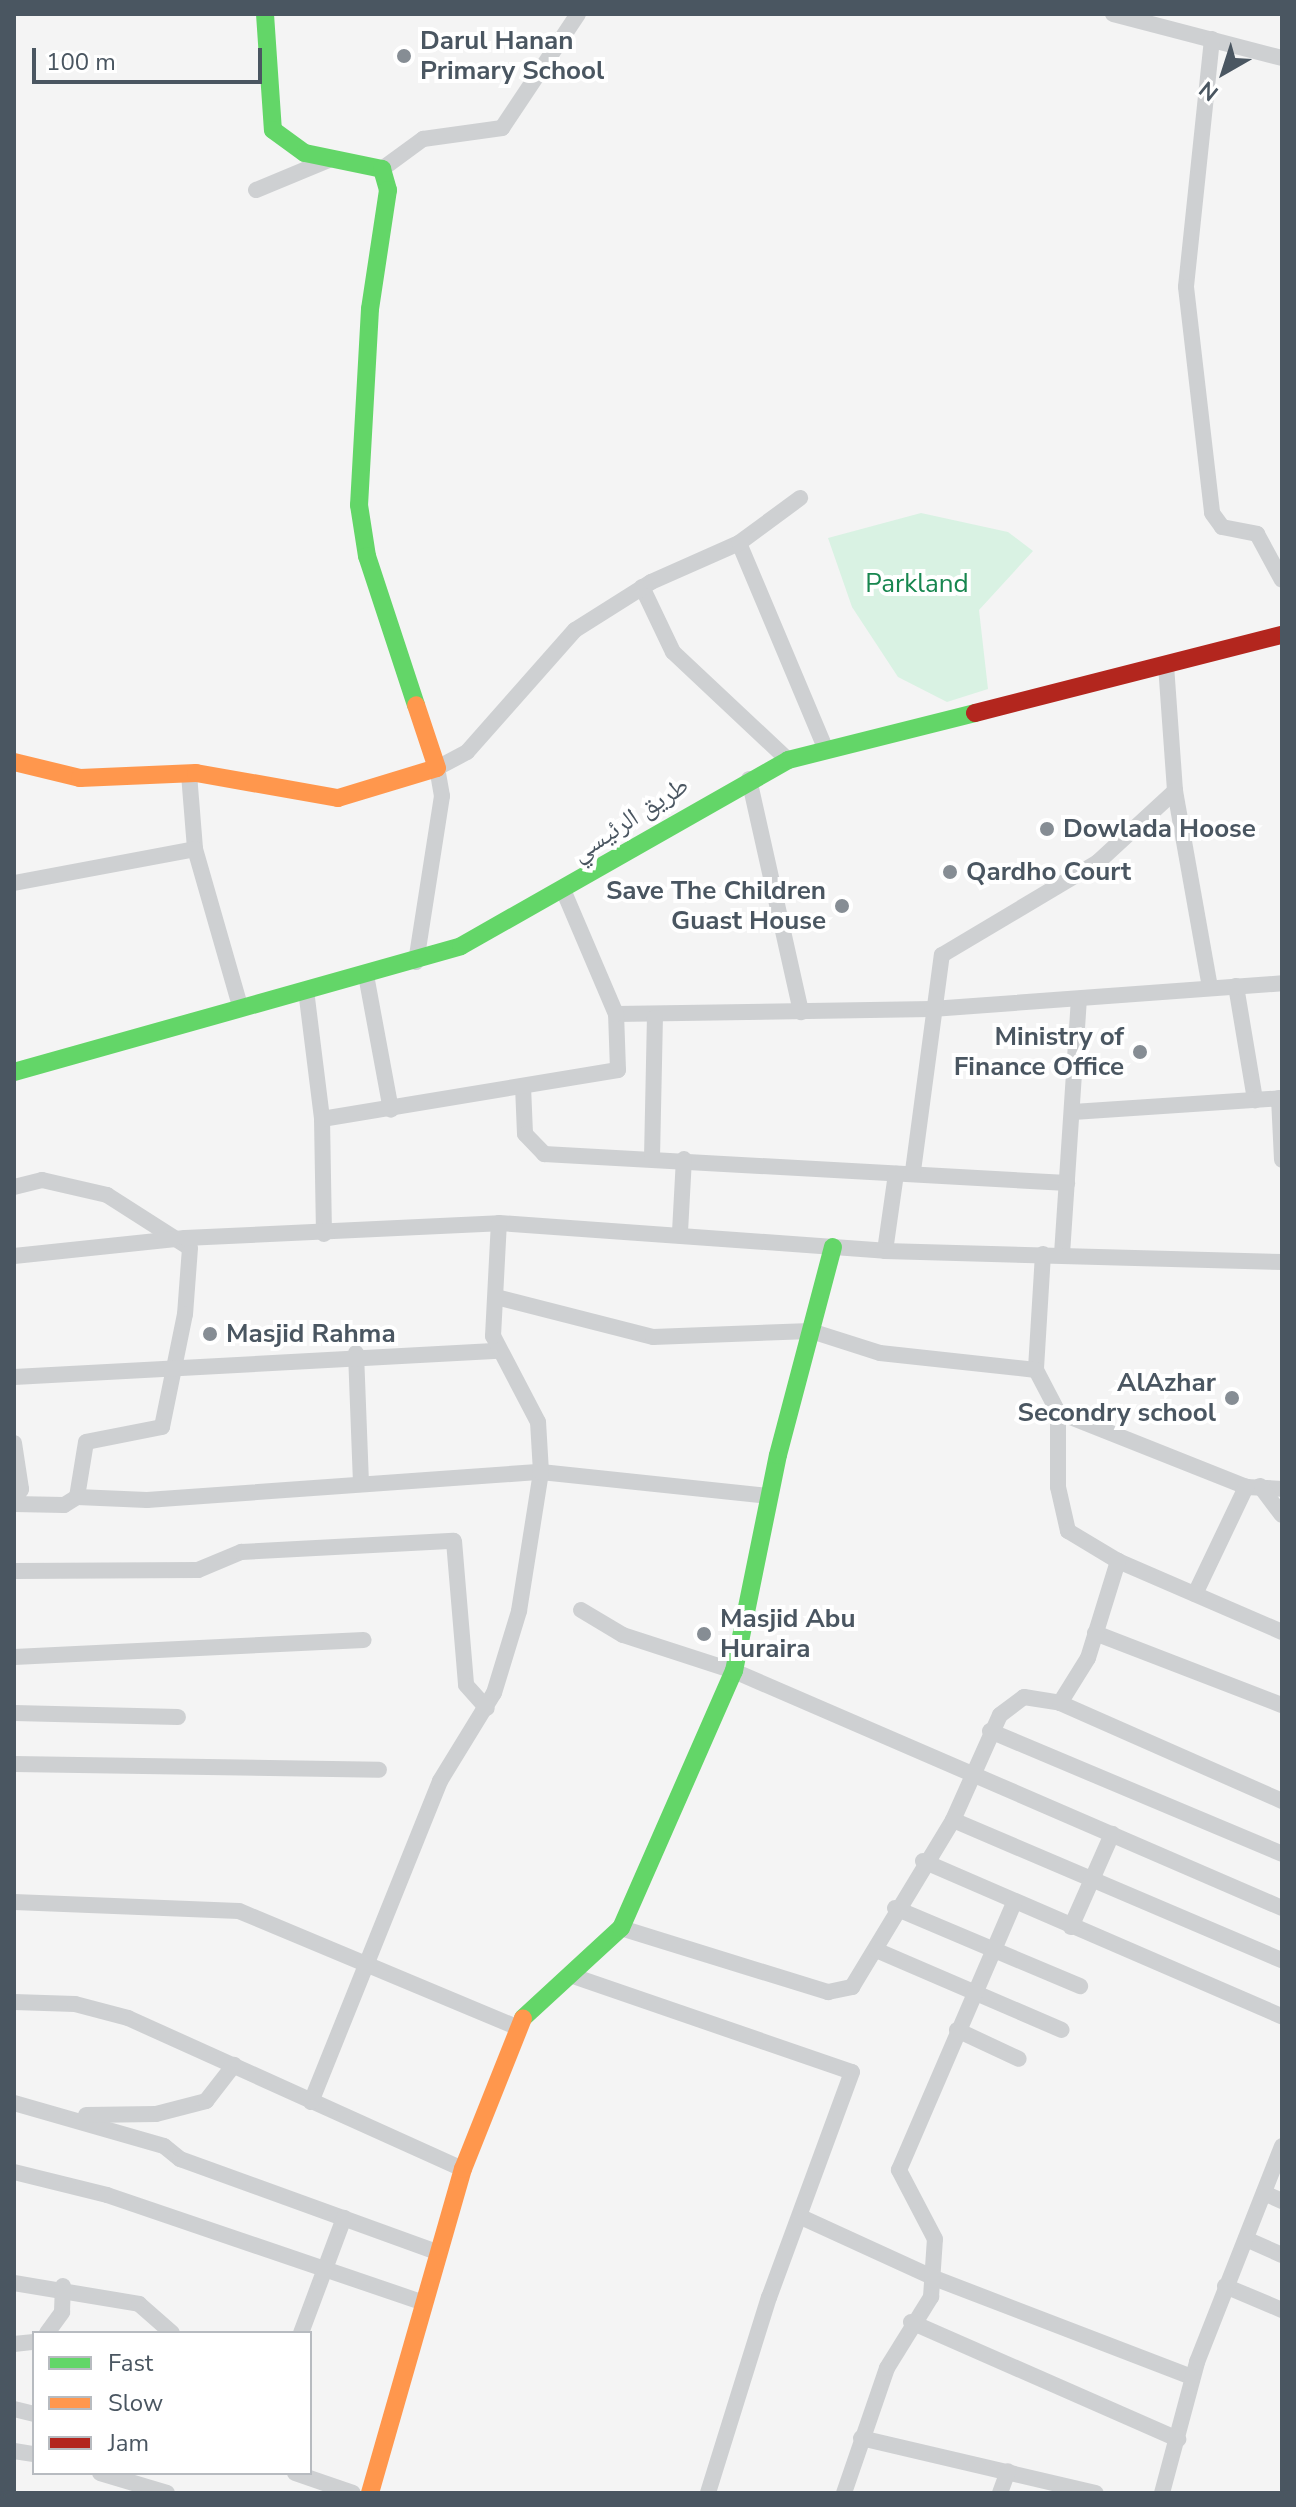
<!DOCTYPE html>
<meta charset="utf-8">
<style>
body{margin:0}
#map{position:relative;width:1296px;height:2507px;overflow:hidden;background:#f4f4f4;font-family:"Nunito Sans","Noto Naskh Arabic",sans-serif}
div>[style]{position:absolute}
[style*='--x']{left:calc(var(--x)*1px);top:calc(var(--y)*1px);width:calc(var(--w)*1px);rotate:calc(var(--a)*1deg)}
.green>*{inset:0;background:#d9f2e3}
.street>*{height:16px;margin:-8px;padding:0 8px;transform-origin:8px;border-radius:8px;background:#ced0d2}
.fast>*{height:18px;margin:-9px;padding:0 9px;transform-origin:9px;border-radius:9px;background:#63d668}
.slow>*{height:18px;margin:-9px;padding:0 9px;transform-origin:9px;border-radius:9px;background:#ff974d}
.jam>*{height:18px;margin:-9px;padding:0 9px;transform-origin:9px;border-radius:9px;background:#b3261e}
.dots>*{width:22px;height:22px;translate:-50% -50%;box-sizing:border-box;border:4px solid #fff;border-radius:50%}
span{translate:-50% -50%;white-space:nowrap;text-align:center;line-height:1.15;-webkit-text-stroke:8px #fff;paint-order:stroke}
.poi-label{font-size:26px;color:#4a5661;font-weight:700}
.left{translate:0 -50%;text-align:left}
.right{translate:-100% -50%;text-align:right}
.park-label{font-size:26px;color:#17864f}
.street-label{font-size:26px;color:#4a5661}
.frame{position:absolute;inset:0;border:16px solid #4a5661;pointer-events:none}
.legend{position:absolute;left:32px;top:2331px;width:280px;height:144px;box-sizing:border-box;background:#fff;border:2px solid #b7bbc0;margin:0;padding:10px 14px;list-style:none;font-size:24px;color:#4a5661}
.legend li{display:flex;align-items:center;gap:16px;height:40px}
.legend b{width:40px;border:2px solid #b7bbc0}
.north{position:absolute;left:1184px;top:32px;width:80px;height:80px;-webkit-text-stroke:6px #fff;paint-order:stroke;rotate:219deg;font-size:22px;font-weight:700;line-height:32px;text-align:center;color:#4a5661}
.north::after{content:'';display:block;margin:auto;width:28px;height:36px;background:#4a5661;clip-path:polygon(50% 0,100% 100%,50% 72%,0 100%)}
.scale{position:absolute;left:32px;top:48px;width:230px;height:36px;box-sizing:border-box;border:4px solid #4a5661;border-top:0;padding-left:10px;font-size:24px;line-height:28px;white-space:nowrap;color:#4a5661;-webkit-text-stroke:6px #fff;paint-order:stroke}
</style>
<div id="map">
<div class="green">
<i style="clip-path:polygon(921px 513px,1008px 532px,1033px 551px,979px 610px,988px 689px,947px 702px,898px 677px,852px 607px,828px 538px)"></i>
</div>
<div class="street">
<i style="--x:1113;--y:14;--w:175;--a:14.6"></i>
<i style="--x:1212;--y:39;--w:249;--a:96"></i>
<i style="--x:1186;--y:287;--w:227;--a:83.4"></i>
<i style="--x:1212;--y:513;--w:17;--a:54"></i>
<i style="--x:1222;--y:527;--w:36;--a:11"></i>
<i style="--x:1257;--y:534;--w:52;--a:61.5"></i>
<i style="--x:382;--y:169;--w:51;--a:-36.2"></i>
<i style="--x:423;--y:139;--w:80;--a:-7.9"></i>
<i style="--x:502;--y:128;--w:137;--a:-56.3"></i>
<i style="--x:256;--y:190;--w:81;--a:-22.5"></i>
<i style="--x:739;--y:543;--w:222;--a:67.2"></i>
<i style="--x:642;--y:587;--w:72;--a:64.5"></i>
<i style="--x:673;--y:652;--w:158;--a:43.2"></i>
<i style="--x:1166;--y:665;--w:126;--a:85.9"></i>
<i style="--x:1175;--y:791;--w:199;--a:79.9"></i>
<i style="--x:189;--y:774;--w:75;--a:85.4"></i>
<i style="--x:749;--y:779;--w:239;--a:77.4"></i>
<i style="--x:14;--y:883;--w:184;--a:-10.6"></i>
<i style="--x:195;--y:849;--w:166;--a:74"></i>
<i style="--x:416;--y:962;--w:168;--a:-81.1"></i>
<i style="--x:442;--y:796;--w:28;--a:-100"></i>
<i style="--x:437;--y:768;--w:34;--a:-28"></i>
<i style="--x:467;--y:752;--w:163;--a:-48.5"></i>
<i style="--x:575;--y:630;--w:90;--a:-32.3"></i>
<i style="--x:651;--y:582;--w:96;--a:-23.9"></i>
<i style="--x:739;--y:543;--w:76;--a:-36.4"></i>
<i style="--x:366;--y:975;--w:137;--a:79.5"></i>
<i style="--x:1236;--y:986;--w:116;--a:80.5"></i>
<i style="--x:306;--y:990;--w:130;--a:82.9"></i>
<i style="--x:322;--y:1119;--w:115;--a:89"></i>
<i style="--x:616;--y:1014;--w:316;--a:-0.9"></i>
<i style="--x:932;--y:1009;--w:351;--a:-4.2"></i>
<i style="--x:523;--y:1086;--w:48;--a:87.6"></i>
<i style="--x:525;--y:1134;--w:28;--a:46"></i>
<i style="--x:544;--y:1154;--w:524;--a:3.17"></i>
<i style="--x:1279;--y:1098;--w:62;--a:87.2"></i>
<i style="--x:1073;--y:1112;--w:209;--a:-3.8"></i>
<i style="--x:322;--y:1119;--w:300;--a:-9.4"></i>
<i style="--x:618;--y:1070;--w:56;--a:-92"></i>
<i style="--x:616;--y:1014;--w:133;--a:-113.1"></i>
<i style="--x:652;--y:1158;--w:140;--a:-88.8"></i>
<i style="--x:913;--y:1171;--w:218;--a:-82.4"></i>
<i style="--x:942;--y:955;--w:182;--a:-30.8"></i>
<i style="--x:1098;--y:862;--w:105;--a:-42.7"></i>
<i style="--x:14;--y:1187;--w:29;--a:-14"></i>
<i style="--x:42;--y:1180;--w:67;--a:13"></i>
<i style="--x:107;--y:1195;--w:98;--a:32.6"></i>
<i style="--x:190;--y:1248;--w:66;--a:94.3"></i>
<i style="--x:185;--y:1314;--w:115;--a:101.5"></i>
<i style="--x:162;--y:1427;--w:77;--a:168.8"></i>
<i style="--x:86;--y:1442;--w:56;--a:99.3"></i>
<i style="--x:77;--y:1497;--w:15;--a:148"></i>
<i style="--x:64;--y:1505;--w:50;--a:-178.9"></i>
<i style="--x:680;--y:1232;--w:73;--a:-86.9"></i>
<i style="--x:885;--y:1251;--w:78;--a:-81.9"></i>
<i style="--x:1043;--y:1254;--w:116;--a:93.5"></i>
<i style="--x:1036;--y:1370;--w:47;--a:62.4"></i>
<i style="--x:1058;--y:1412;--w:75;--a:90"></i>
<i style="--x:1058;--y:1487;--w:45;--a:77.2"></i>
<i style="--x:1068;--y:1531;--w:58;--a:31"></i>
<i style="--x:1118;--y:1561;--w:179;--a:23.4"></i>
<i style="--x:1062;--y:1254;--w:254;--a:-86.2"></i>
<i style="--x:14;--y:1256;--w:172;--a:-6"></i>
<i style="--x:185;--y:1238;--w:314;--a:-2.7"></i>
<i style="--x:499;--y:1223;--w:387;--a:4.1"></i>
<i style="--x:885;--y:1251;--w:397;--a:1.6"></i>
<i style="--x:496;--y:1297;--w:162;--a:14.3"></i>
<i style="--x:653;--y:1337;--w:158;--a:-2.2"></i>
<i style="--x:811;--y:1331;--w:72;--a:17.7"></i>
<i style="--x:880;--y:1353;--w:157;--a:6.2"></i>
<i style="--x:356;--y:1353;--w:130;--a:87.8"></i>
<i style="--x:14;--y:1377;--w:485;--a:-3.1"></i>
<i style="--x:1058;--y:1412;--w:202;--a:21.7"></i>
<i style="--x:1246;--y:1487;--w:36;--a:3"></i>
<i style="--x:14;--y:1443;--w:47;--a:81.3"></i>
<i style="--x:21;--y:1489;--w:14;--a:120"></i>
<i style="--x:1260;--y:1486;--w:36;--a:53"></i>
<i style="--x:77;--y:1497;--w:70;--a:2.5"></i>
<i style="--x:147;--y:1500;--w:395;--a:-4.1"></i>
<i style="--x:541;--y:1472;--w:230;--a:6"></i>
<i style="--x:14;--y:1571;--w:184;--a:-0.3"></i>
<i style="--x:198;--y:1570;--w:47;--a:-22.7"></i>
<i style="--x:241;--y:1552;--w:213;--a:-3"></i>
<i style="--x:454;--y:1541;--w:144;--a:85.2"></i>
<i style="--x:466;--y:1685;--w:31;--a:48"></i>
<i style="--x:1195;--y:1594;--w:119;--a:-64.5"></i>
<i style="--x:581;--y:1610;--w:49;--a:30.8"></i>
<i style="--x:623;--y:1635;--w:117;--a:18"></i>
<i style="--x:734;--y:1671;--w:597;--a:23.39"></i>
<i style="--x:1095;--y:1633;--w:200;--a:21.1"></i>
<i style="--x:14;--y:1657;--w:350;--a:-2.8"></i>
<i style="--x:1060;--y:1703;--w:243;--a:23.8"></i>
<i style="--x:14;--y:1713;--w:164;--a:1.4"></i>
<i style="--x:990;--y:1731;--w:317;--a:22.8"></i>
<i style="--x:14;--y:1764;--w:365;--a:0.9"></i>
<i style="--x:953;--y:1820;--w:358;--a:23.1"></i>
<i style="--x:923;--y:1861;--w:391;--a:23.4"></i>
<i style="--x:14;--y:1902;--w:225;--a:2.3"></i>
<i style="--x:239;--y:1911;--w:298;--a:22.7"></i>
<i style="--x:895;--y:1908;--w:201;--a:22.9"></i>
<i style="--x:1071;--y:1927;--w:102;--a:-66.2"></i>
<i style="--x:621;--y:1928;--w:217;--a:17.2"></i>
<i style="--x:828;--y:1992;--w:25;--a:-12"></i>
<i style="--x:852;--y:1987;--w:195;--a:-58.8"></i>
<i style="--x:953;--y:1820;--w:115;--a:-65.9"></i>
<i style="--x:1000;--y:1715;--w:30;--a:-37"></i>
<i style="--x:1024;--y:1697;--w:36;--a:9"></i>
<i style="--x:1060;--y:1703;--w:53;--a:-58.1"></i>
<i style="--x:1088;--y:1658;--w:102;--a:-72.8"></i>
<i style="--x:876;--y:1950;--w:202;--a:23.3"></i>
<i style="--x:570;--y:1975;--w:298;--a:19"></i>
<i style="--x:852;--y:2072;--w:240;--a:110.2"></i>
<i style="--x:769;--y:2297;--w:205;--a:107.3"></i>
<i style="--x:14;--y:2002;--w:61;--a:1.9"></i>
<i style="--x:75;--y:2004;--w:55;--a:14.8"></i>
<i style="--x:128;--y:2018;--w:367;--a:24.3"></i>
<i style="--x:957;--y:2030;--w:68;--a:25.1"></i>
<i style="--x:311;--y:2102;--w:346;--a:-68.1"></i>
<i style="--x:440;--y:1781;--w:103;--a:-58.5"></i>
<i style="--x:494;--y:1693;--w:86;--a:-73"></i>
<i style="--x:519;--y:1611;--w:141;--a:-81"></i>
<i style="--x:541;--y:1472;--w:50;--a:-93.4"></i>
<i style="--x:538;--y:1422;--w:97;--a:-117.6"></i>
<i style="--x:493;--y:1336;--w:113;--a:-87"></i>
<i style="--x:14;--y:2103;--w:156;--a:16"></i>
<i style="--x:164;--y:2146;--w:21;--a:39"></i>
<i style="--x:180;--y:2159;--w:273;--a:19.9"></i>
<i style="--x:86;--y:2115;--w:70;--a:-0.8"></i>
<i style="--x:156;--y:2114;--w:52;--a:-14.6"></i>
<i style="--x:206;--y:2101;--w:46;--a:-52.1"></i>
<i style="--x:14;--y:2172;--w:96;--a:13.9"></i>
<i style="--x:107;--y:2195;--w:335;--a:18.8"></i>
<i style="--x:1264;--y:2193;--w:20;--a:24"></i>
<i style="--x:801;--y:2217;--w:146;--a:24.6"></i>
<i style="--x:934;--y:2278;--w:276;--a:21"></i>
<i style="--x:1246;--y:2239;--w:39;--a:24"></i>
<i style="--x:14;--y:2283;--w:127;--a:9.5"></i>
<i style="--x:139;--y:2304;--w:44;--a:41.3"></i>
<i style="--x:1225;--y:2286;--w:62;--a:22.8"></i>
<i style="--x:911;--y:2322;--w:292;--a:23.7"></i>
<i style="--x:47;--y:2333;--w:26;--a:-54"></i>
<i style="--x:62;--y:2312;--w:26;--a:-88"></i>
<i style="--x:301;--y:2333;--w:123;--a:-69.5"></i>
<i style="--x:14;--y:2344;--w:20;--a:-6"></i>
<i style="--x:14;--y:2409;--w:21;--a:14"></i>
<i style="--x:861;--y:2438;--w:241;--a:13.2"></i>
<i style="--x:14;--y:2451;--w:20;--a:9"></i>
<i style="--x:100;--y:2473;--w:70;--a:16.6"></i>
<i style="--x:295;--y:2473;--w:61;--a:19"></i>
<i style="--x:844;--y:2493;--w:132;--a:-71"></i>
<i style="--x:887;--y:2368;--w:84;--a:-58.2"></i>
<i style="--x:931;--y:2297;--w:58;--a:-86.1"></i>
<i style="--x:935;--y:2239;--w:78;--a:-117.6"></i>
<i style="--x:899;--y:2170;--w:291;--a:-66.7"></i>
<i style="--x:1000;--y:2493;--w:23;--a:-70"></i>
<i style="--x:1162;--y:2493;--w:136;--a:-75"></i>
<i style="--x:1197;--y:2362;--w:232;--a:-68.5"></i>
</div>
<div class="fast">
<i style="--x:265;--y:14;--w:116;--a:86.1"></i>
<i style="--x:273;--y:130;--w:39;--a:36"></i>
<i style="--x:305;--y:153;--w:79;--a:11.7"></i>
<i style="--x:382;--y:169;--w:22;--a:74"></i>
<i style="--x:388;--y:190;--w:120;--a:98.6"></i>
<i style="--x:370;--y:309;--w:196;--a:93.2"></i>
<i style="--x:359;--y:505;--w:52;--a:81.1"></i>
<i style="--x:367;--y:556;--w:157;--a:71.8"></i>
<i style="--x:14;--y:1072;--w:464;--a:-15.7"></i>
<i style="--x:461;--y:946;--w:376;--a:-29.6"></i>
<i style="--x:788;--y:760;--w:193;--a:-14.1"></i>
<i style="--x:523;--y:2018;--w:133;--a:-42.6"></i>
<i style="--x:621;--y:1928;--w:281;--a:-66.3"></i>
<i style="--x:734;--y:1671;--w:220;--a:-78.5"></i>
<i style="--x:778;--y:1455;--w:215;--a:-75.2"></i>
</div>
<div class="slow">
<i style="--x:14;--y:762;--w:68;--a:13.6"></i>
<i style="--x:80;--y:778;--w:116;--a:-2.5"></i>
<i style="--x:196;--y:773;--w:144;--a:10"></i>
<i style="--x:338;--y:798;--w:103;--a:-16.9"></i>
<i style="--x:437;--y:768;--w:66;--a:-108.4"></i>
<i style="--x:370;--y:2493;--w:337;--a:-74"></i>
<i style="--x:463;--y:2169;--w:162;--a:-68.3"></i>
</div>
<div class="jam">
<i style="--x:975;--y:713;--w:317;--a:-14.3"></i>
</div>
<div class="dots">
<i style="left:404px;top:56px;background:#868d94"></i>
<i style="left:1047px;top:829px;background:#868d94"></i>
<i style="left:950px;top:872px;background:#868d94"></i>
<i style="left:842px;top:906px;background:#868d94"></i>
<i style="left:1140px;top:1052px;background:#868d94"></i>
<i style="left:210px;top:1334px;background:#868d94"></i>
<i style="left:1232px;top:1398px;background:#868d94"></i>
<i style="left:704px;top:1634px;background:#868d94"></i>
</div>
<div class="poi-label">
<span class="left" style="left:420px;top:56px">Darul Hanan<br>Primary School</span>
<span class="left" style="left:1063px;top:829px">Dowlada Hoose</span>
<span class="left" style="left:966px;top:872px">Qardho Court</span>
<span class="right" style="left:826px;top:906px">Save The Children<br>Guast House</span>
<span class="right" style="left:1124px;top:1052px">Ministry of<br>Finance Office</span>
<span class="left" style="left:226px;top:1334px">Masjid Rahma</span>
<span class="right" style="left:1216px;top:1398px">AlAzhar<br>Secondry school</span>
<span class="left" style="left:720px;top:1634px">Masjid Abu<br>Huraira</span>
</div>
<div class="park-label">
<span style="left:917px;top:584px">Parkland</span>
</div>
<div class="street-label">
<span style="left:630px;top:819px;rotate:-33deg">طريق الرئيسي</span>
</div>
<div class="frame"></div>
<ul class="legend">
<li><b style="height:10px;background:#63d668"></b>Fast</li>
<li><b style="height:10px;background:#ff974d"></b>Slow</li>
<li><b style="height:10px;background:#b3261e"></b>Jam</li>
</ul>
<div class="north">N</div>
<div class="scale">100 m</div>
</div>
